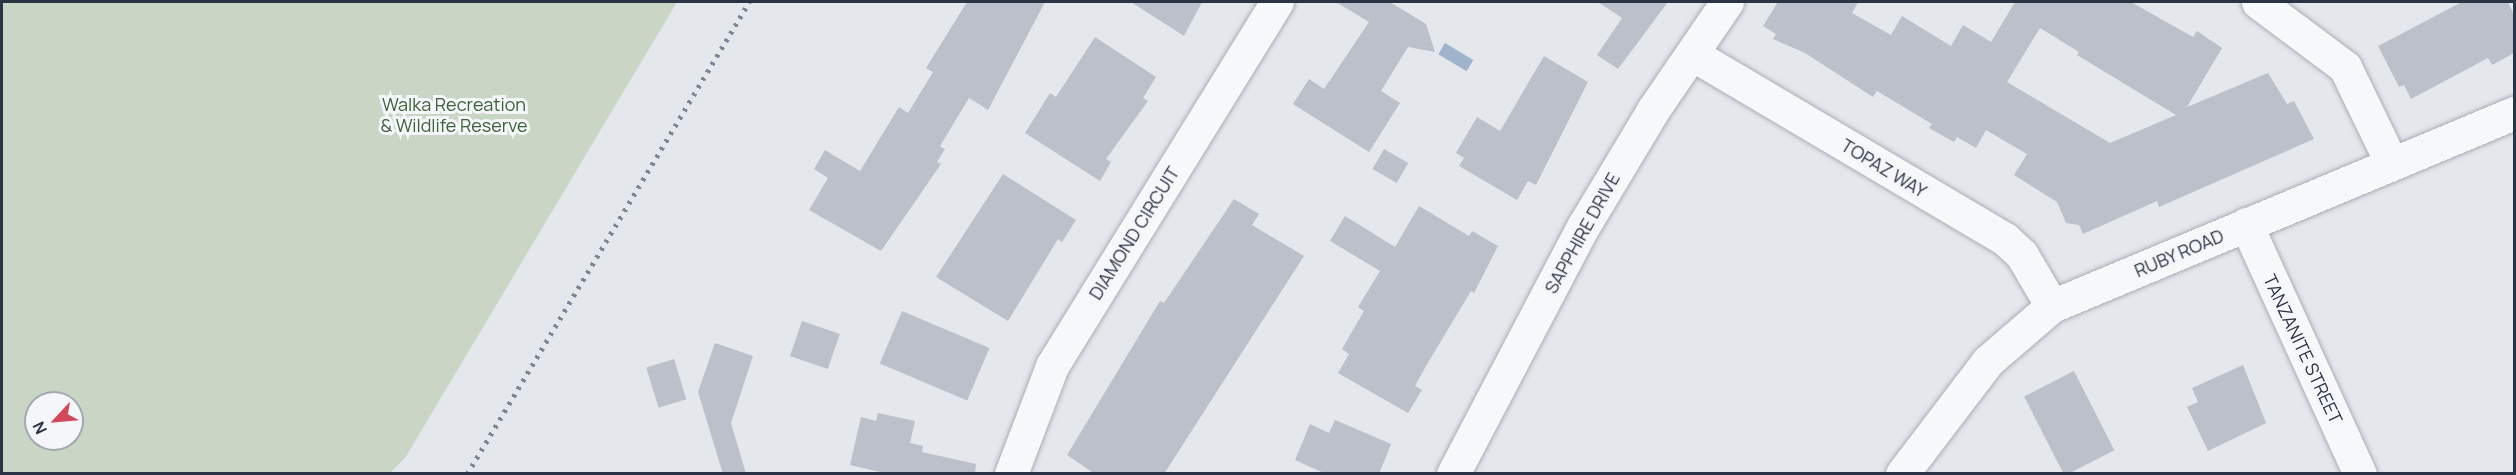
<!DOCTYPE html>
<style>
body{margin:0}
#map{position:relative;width:2516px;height:475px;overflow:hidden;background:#e4e7ec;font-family:Manrope,sans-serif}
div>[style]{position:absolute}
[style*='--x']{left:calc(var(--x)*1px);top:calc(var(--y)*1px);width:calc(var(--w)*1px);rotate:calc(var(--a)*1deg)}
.green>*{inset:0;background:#c9d6c5}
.water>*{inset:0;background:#9fb4cc;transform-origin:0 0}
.building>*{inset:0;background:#bbc0ca;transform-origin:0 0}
.roads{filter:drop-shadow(0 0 2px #a9aeb7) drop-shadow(0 0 2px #a9aeb7)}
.minor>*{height:33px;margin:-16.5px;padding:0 16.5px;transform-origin:16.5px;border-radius:16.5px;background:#f7f8fa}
.rail>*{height:4.5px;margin-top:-2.25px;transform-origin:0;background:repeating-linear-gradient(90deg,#7d8696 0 3px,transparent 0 9px)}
span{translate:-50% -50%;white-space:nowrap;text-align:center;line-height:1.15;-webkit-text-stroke:6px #f4f6f9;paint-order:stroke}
.park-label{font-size:18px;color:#3f6138}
.street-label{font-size:18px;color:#2b3445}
.frame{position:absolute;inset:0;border:3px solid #2b3445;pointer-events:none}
.north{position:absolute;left:24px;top:391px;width:60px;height:60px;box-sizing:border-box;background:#f4f6f9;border:2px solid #a4a8b1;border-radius:50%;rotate:244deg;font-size:16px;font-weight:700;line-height:24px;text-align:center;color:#2b3445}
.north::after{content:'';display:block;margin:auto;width:21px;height:27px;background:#d1495b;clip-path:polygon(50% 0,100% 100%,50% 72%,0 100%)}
</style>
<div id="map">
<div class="green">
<i style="clip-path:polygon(evenodd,2px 2px,677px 2px,405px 458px,389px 474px,2px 473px,2px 2px,36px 403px,72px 403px,72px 439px,36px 439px,36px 403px)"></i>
</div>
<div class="water">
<i style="left:1445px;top:43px;width:33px;height:13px;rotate:31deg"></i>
</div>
<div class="building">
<i style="clip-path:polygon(967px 2px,1045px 2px,988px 110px,969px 98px,940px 146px,945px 149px,937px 162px,941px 164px,881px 251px,809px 210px,828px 178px,814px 169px,825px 150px,860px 171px,899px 107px,908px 113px,933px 72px,926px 68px)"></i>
<i style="clip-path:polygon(1131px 2px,1202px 2px,1184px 36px)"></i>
<i style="clip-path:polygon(1336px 2px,1390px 2px,1426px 24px,1435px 52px,1408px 47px,1381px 91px,1400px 103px,1369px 152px,1293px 104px,1309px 79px,1324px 89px,1369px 22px)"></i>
<i style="clip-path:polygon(1598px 2px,1668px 2px,1618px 69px,1597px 55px,1622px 18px)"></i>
<i style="clip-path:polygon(evenodd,1778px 2px,1858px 2px,1852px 13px,1891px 35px,1902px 16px,1951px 46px,1963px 25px,1991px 42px,2015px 2px,2131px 2px,2193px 37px,2197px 31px,2222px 48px,2187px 107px,2268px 73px,2287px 104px,2294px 101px,2314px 139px,2159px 207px,2157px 201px,2083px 234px,2079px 225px,2066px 223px,2057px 202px,2014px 175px,2027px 154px,1986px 130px,1976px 148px,1957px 137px,1954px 142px,1929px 128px,1932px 124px,1877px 91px,1873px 97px,1805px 53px,1773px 39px,1776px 34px,1763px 26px,1778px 2px,2040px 28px,2079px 52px,2077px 55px,2176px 115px,2110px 143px,2007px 82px,2040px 28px)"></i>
<i style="clip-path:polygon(2462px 2px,2508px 2px,2514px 15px,2514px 53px,2492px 65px,2488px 58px,2411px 99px,2404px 85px,2399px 87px,2378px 46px)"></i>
<i style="clip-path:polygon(1095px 37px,1156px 77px,1143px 98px,1148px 101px,1106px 159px,1111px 162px,1100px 181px,1025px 133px,1050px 93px,1056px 97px)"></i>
<i style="clip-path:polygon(1544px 56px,1588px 82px,1536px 185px,1528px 181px,1517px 200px,1459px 166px,1464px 158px,1456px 153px,1477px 117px,1500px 131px)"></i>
<i style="left:1384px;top:149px;width:28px;height:23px;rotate:30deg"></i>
<i style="clip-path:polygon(1003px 174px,1076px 220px,1062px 242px,1058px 239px,1008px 321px,936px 277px)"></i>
<i style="clip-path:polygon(1234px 199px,1259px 214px,1252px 225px,1304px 256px,1164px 474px,1095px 474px,1067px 455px,1160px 301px,1164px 303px)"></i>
<i style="clip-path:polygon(1419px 206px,1469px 236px,1472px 231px,1498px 246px,1474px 293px,1471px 291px,1426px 366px,1415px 386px,1422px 390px,1408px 413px,1338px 373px,1349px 354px,1342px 349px,1364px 311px,1358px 307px,1380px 271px,1330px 241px,1345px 216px,1395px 247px)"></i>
<i style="left:902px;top:311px;width:95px;height:57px;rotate:23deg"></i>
<i style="left:802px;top:321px;width:40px;height:37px;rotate:19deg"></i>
<i style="clip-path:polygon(715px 343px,753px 356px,731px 423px,746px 474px,723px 474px,698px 392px)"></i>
<i style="left:674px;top:359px;width:42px;height:29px;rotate:73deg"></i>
<i style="clip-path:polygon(2243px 365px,2266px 423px,2208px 451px,2187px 407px,2198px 402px,2192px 388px)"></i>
<i style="left:2074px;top:371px;width:89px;height:56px;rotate:63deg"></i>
<i style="clip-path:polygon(878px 413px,915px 421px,910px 443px,923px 446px,922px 452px,976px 464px,975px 474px,889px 474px,850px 465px,861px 417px,876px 421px)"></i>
<i style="clip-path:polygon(1335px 420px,1391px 444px,1379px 474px,1326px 474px,1295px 460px,1310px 424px,1329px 433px)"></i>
</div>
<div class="roads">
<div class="minor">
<i style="--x:2258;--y:2;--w:109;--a:36.8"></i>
<i style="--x:2345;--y:67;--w:106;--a:64.2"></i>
<i style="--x:1692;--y:54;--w:364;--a:30.6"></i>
<i style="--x:2005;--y:239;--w:23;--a:43"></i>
<i style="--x:2022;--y:255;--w:59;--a:59.5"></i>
<i style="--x:2246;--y:224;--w:275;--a:65.5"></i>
<i style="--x:1011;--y:474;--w:116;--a:-69.2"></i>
<i style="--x:1052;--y:366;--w:428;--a:-58.3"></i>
<i style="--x:1453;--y:474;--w:281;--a:-62.3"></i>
<i style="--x:1584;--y:225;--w:134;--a:-59"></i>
<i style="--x:1653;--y:110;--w:131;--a:-55.6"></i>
<i style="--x:1902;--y:474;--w:142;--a:-52.7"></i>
<i style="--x:1988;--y:361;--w:84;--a:-40.7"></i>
<i style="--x:2052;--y:306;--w:501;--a:-22.67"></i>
</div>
</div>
<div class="rail">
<i style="--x:467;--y:474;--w:550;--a:-59.14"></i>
</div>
<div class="park-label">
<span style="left:454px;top:115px">Walka Recreation<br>&amp; Wildlife Reserve</span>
</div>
<div class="street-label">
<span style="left:1884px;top:168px;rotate:31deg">TOPAZ WAY</span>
<span style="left:1134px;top:233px;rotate:-58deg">DIAMOND CIRCUIT</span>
<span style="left:1582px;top:233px;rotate:-61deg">SAPPHIRE DRIVE</span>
<span style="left:2179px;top:253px;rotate:-23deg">RUBY ROAD</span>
<span style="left:2303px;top:349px;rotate:65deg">TANZANITE STREET</span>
</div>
<div class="frame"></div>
<div class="north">N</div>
</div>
